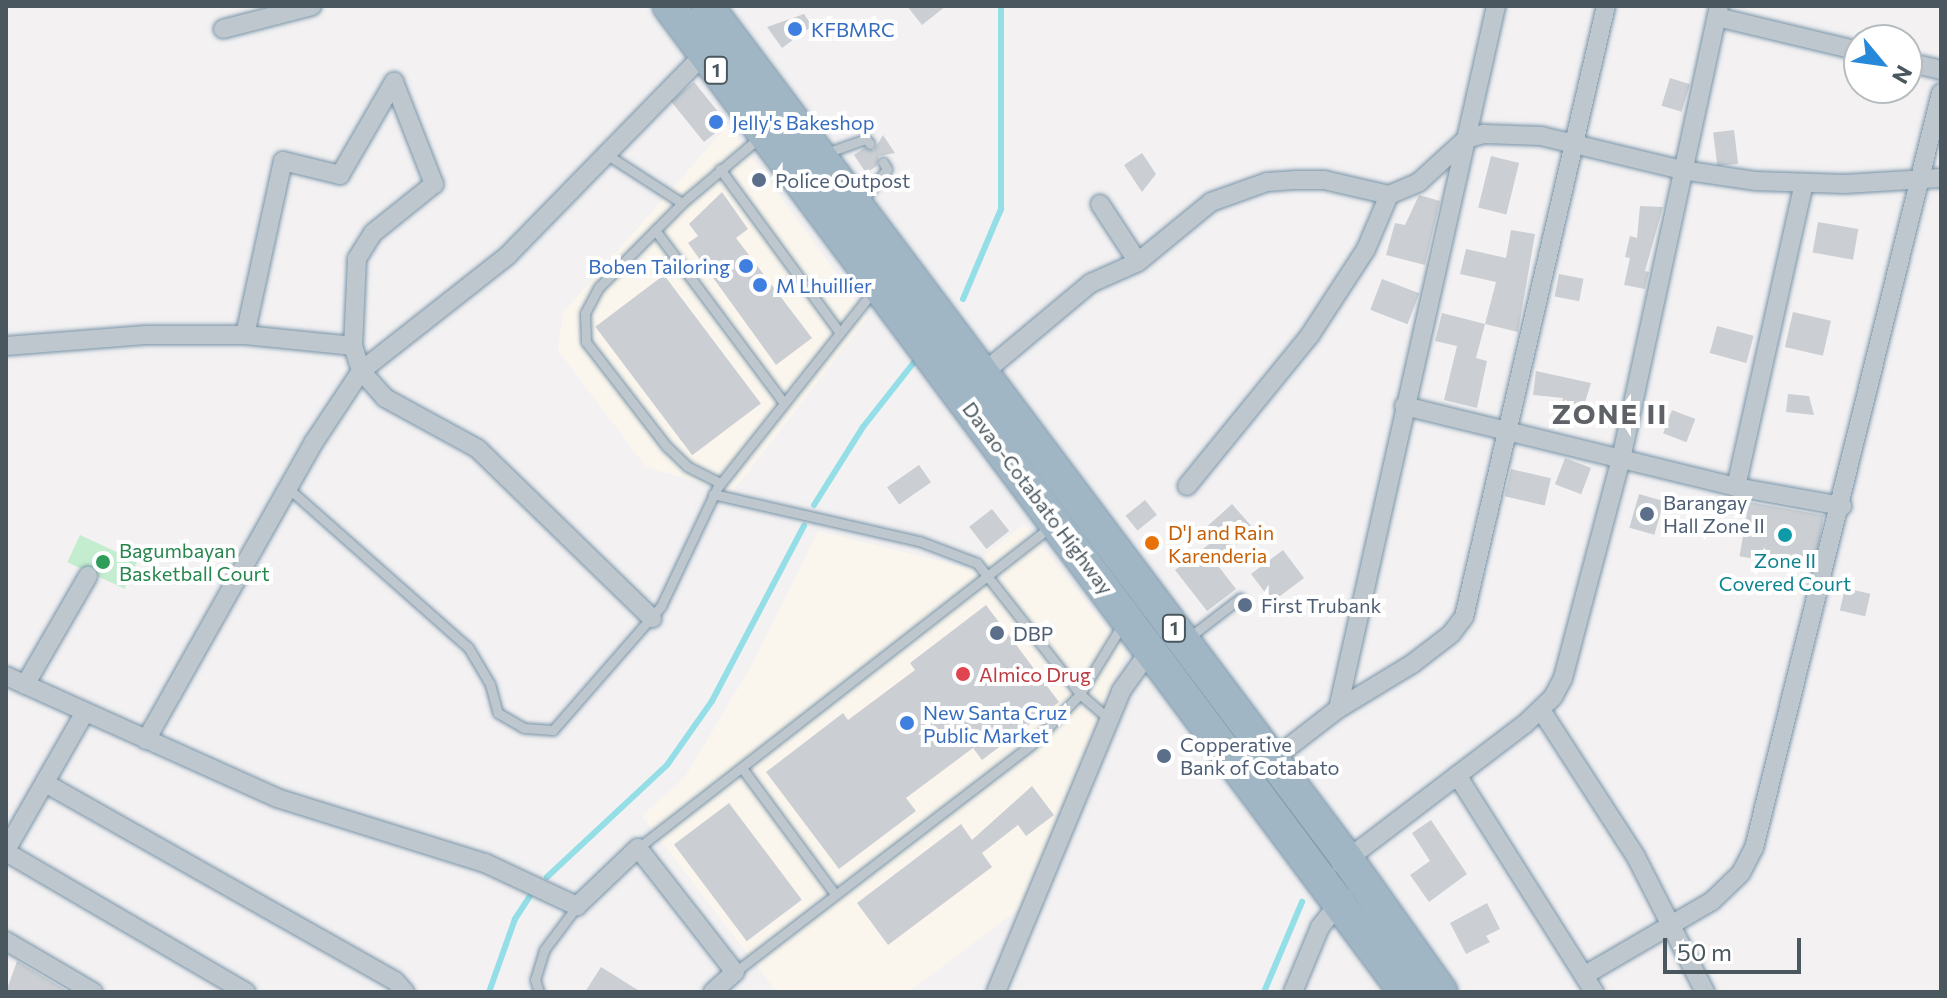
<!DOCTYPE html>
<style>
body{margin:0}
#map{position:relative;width:1947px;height:998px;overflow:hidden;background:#f3f1f2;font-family:Commissioner,sans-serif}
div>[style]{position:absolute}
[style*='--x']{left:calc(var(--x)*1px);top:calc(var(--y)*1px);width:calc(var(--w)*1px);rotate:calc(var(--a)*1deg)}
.commercial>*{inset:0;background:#fbf6ed}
.green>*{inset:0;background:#c4edcf;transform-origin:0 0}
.stream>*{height:6px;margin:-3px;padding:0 3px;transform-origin:3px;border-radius:3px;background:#94dfe7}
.building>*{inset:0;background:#cbcfd3;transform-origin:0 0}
.roads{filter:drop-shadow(0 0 2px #7894a8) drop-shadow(0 0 2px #7894a8)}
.service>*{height:9px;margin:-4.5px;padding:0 4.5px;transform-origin:4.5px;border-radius:4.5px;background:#bec7cd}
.minor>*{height:18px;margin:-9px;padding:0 9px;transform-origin:9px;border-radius:9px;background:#bec7cd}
.trunk>*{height:32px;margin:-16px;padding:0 16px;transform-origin:16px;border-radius:16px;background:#a0b6c5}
.dots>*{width:22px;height:22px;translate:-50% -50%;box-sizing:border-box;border:4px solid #fff;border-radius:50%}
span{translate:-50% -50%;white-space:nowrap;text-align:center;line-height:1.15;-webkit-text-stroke:8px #fff;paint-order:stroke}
.shield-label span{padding:2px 6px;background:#fff;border:2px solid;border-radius:6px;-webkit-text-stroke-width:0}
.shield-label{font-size:18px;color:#4a575e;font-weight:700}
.shop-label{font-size:20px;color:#366cbe}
.left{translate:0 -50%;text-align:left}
.right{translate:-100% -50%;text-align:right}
.service-label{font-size:20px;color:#4e5e75}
.street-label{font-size:20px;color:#4a575e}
.food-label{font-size:20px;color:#c56008}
.leisure-label{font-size:20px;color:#27864d}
.culture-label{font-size:20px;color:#0d838f}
.health-label{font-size:20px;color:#be3a42}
.district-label{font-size:28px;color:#5e6266;font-weight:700;letter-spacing:2px}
.frame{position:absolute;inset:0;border:8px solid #4a575e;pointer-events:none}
.north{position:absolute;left:1843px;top:24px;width:80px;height:80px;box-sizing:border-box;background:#fff;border:2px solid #b7bcbf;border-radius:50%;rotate:119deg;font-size:22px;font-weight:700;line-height:32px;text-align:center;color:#4a575e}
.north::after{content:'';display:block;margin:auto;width:28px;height:36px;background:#2588d9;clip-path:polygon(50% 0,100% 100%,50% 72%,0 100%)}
.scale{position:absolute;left:1663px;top:938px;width:138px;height:36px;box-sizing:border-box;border:4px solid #4a575e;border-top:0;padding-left:10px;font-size:24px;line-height:28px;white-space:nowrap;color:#4a575e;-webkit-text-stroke:6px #fff;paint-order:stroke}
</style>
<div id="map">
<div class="commercial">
<i style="clip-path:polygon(728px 125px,868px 317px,732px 492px,646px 467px,558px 350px,563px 313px)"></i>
<i style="clip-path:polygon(1024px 524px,1126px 652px,1020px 908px,909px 992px,777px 992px,642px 816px,685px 777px,750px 668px,818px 531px,968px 568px)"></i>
</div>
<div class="green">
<i style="left:80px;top:535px;width:63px;height:30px;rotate:25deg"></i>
</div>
<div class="stream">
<i style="--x:963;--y:299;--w:98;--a:-67.1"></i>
<i style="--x:1001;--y:209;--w:203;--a:-90"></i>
<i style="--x:814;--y:505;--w:92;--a:-57.9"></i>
<i style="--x:863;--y:427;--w:84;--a:-51.8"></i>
<i style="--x:547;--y:877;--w:164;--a:-43"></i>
<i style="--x:667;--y:765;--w:78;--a:-54.9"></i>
<i style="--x:712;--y:701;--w:198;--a:-62.3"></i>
<i style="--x:489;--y:992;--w:77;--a:-70.4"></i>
<i style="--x:515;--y:919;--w:27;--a:-57"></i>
<i style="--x:1264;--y:992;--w:98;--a:-67.1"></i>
</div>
<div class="building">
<i style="clip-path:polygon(907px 6px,946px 6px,922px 25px)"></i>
<i style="clip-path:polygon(804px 14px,812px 26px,782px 48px,767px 27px)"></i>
<i style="left:1670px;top:78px;width:21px;height:29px;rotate:17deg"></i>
<i style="left:694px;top:82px;width:53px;height:30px;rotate:51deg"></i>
<i style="left:1734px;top:130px;width:34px;height:21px;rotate:83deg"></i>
<i style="clip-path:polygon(883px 135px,895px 153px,879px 156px,877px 166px,866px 173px,854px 155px,864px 148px,874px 150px)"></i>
<i style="clip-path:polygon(1142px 153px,1156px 174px,1142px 192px,1124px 165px)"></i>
<i style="left:1491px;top:156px;width:29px;height:53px;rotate:14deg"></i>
<i style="clip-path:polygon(722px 192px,748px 229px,736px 238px,812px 338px,776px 365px,688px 243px,698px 236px,689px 224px)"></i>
<i style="clip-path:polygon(1419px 195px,1440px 201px,1425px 265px,1386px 255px,1395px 223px,1405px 225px)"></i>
<i style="clip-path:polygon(1640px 206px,1663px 207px,1645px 271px,1649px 272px,1645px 289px,1624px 285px,1630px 258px,1625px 257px,1630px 236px,1637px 238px)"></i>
<i style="left:1818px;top:222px;width:41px;height:31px;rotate:10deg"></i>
<i style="clip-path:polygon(1511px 230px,1535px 234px,1518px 332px,1485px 324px,1496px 282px,1460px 274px,1466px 249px,1506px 258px)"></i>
<i style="left:1559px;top:274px;width:25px;height:23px;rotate:11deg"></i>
<i style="left:664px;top:275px;width:161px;height:86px;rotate:53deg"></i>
<i style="left:1382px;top:279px;width:40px;height:33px;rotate:21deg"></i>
<i style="left:1793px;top:312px;width:39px;height:36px;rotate:13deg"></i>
<i style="clip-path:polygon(1442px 313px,1485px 324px,1476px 358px,1487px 361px,1477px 408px,1444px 400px,1457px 346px,1435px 341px)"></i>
<i style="left:1717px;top:326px;width:38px;height:28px;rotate:15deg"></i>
<i style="clip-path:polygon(1536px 371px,1591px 383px,1582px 412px,1561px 405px,1563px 398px,1533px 395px)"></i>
<i style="clip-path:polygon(1788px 394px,1809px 396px,1814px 415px,1786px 412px)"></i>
<i style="left:1672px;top:410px;width:25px;height:25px;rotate:21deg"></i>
<i style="left:1565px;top:458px;width:28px;height:28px;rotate:21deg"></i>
<i style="left:919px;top:465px;width:21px;height:39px;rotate:55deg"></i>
<i style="left:1511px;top:469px;width:41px;height:28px;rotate:13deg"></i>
<i style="left:1639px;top:494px;width:26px;height:35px;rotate:16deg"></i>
<i style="left:1145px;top:500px;width:19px;height:25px;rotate:51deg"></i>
<i style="left:1749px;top:502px;width:76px;height:55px;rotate:10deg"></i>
<i style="clip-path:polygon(1232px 504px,1254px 529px,1216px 563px,1236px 589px,1207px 611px,1175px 570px,1212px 542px,1202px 531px)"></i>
<i style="left:992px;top:509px;width:28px;height:29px;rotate:52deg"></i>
<i style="left:1283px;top:550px;width:35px;height:40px;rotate:53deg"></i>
<i style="left:1845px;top:588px;width:26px;height:23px;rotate:13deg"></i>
<i style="clip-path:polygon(986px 605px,1059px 702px,982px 760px,973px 748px,906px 798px,916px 811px,839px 869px,766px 772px,843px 713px,848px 720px,915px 670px,910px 663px)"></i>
<i style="clip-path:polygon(1032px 786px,1054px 815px,1026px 836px,1018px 825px,982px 853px,992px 867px,888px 945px,857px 903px,961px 824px,972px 840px)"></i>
<i style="left:729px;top:803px;width:121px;height:69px;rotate:53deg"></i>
<i style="clip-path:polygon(1431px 820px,1467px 874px,1429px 902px,1410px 875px,1430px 861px,1412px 833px)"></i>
<i style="clip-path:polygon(1487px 903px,1500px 929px,1486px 936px,1490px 942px,1466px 954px,1450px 923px)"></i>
<i style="clip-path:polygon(17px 961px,69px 992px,6px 992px)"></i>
<i style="clip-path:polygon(601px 967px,641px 992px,585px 992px)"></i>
</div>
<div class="roads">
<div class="service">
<i style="--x:826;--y:153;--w:42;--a:-19.3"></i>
<i style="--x:866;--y:139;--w:6;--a:51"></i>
<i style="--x:606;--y:154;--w:90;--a:32.8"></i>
<i style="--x:720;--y:169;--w:200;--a:53.8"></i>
<i style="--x:861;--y:202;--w:42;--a:-51.8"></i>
<i style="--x:887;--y:169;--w:8;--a:-120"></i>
<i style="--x:655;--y:230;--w:214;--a:53.3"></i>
<i style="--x:720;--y:483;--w:37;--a:-153"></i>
<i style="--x:687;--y:466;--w:28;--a:-136"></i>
<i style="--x:667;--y:447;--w:133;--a:-127.6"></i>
<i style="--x:586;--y:342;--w:29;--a:-92"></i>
<i style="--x:585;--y:313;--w:30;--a:-62"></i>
<i style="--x:599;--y:287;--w:118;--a:-45.3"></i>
<i style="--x:682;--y:203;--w:102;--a:-40.2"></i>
<i style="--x:288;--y:488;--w:240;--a:41.5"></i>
<i style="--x:468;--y:647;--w:43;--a:59.3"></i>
<i style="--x:490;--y:684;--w:30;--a:75"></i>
<i style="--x:498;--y:713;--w:30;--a:30"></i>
<i style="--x:524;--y:728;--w:29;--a:4"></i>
<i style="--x:553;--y:730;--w:164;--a:-48.9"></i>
<i style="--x:661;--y:606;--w:131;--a:-64.6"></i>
<i style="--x:717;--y:488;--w:254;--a:-51.6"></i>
<i style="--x:713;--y:494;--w:211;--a:12.9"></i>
<i style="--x:919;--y:541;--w:62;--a:20.8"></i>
<i style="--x:977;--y:563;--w:167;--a:51.8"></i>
<i style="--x:1080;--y:694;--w:38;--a:41"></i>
<i style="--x:1187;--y:639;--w:67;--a:-37.7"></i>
<i style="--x:742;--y:768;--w:157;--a:53.6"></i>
<i style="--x:638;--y:848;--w:522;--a:-37.92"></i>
<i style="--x:735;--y:972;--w:373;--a:-37.5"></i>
<i style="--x:1031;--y:745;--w:71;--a:-46.1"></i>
<i style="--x:1080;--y:694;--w:81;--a:-58.7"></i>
<i style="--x:539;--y:992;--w:13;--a:-108"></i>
<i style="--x:535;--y:980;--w:31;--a:-73"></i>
<i style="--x:544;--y:950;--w:55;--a:-53.1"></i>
</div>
<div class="minor">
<i style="--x:1717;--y:17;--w:146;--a:13.5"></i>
<i style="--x:223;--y:29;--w:92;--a:-14.5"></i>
<i style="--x:1907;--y:62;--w:35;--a:13"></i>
<i style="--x:394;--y:82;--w:110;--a:68.6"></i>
<i style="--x:434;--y:184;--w:78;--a:141.2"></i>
<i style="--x:373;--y:233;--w:31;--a:122"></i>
<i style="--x:357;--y:259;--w:87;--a:92.6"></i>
<i style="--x:353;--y:346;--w:26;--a:72"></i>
<i style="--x:361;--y:371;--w:36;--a:48"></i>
<i style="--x:385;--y:398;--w:106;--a:28.7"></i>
<i style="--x:478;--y:449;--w:243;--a:44.2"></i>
<i style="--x:1100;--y:204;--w:69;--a:56.8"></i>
<i style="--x:245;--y:335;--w:178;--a:-77.7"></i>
<i style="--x:283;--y:161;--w:59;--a:13.8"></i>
<i style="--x:340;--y:175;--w:108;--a:-59.9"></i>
<i style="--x:6;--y:346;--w:140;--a:-4.5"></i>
<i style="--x:146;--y:335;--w:99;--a:0"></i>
<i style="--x:245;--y:335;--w:109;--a:5.8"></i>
<i style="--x:982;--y:374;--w:142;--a:-39.9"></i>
<i style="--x:1091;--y:283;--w:51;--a:-24.1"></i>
<i style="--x:1138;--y:262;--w:94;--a:-39.4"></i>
<i style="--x:1211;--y:202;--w:59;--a:-19.7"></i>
<i style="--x:1267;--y:182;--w:27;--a:-4"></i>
<i style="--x:1294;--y:180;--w:30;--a:0"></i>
<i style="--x:1324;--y:180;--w:67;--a:13"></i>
<i style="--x:1389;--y:195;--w:33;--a:-23"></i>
<i style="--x:1419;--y:182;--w:64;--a:-42.5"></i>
<i style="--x:1466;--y:139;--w:19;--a:-16"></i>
<i style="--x:1484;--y:134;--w:57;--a:2"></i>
<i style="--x:1541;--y:136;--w:145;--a:13.6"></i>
<i style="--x:1682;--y:170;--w:75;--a:8.5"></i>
<i style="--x:1756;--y:181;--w:89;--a:1.9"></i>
<i style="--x:1845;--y:184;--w:96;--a:-3.6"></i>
<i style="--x:1404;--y:406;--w:342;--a:13.7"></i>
<i style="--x:1736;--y:487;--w:108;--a:10.2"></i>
<i style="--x:1187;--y:486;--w:195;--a:-50.8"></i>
<i style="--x:1310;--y:335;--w:103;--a:-56.9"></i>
<i style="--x:1366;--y:249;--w:59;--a:-66.9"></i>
<i style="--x:1736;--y:487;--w:311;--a:-77.4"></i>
<i style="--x:6;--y:676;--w:297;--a:24.2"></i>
<i style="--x:277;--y:798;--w:218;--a:17.4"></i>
<i style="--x:485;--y:863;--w:102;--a:25.1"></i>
<i style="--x:577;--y:906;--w:84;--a:-43.6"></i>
<i style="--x:638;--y:848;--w:157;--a:52"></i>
<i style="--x:735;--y:972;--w:30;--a:138"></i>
<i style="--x:25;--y:685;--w:126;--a:-60"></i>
<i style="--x:1338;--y:709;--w:721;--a:-77.33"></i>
<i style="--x:1541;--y:710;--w:175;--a:57.1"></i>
<i style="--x:1636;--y:857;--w:152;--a:62.9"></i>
<i style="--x:146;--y:740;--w:342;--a:-60.6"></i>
<i style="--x:314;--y:442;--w:85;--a:-56.5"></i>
<i style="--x:361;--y:371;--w:186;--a:-38.2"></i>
<i style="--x:507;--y:256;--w:288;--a:-45.7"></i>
<i style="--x:1272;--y:760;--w:83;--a:-37.7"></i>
<i style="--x:1338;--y:709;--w:87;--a:-31.3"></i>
<i style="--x:1412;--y:664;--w:49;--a:-37.6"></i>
<i style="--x:1451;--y:634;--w:21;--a:-53"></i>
<i style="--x:1464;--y:617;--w:627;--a:-76.92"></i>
<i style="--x:1457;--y:775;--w:257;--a:57.7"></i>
<i style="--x:45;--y:783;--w:402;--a:29.5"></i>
<i style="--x:395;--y:981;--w:15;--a:48"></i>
<i style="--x:6;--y:850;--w:159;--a:-60.2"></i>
<i style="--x:6;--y:852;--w:278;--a:30.3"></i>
<i style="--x:1341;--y:864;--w:231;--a:-37.3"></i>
<i style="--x:1525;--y:724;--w:39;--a:-44"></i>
<i style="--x:1553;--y:697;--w:21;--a:-62"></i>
<i style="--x:1563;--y:678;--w:227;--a:-75.2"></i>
<i style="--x:1621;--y:459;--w:463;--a:-77.8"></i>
<i style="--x:6;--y:941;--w:101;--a:30.4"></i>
<i style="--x:1585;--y:975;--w:147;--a:-30.2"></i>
<i style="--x:1712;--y:901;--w:40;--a:-44"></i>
<i style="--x:1741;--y:873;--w:28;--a:-63"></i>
<i style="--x:1754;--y:848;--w:778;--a:-76.09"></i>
<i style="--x:996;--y:992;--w:326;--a:-67.4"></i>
<i style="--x:1121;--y:691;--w:52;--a:-54.5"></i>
<i style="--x:1293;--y:992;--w:70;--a:-67.4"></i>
<i style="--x:1320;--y:927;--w:38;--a:-51"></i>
</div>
<div class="trunk">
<i style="--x:669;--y:6;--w:1230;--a:53.26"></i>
<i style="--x:707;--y:6;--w:1066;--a:53.12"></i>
<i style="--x:1347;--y:859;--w:163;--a:54.7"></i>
</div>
</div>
<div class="dots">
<i style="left:795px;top:29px;background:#3f7fe0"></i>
<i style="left:716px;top:122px;background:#3f7fe0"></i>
<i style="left:759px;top:180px;background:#5c6f8a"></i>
<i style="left:746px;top:266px;background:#3f7fe0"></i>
<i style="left:760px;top:285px;background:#3f7fe0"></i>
<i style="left:1647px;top:514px;background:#5c6f8a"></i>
<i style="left:1785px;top:535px;background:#0f9aa8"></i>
<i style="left:1152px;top:543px;background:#e8710a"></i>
<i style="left:103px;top:562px;background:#2e9e5b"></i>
<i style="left:1245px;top:605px;background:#5c6f8a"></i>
<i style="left:997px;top:633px;background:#5c6f8a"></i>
<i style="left:963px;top:674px;background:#e0444e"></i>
<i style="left:907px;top:723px;background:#3f7fe0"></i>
<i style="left:1164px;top:756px;background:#5c6f8a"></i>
</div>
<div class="shield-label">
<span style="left:716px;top:70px">1</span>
<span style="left:1174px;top:628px">1</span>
</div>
<div class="shop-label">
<span class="left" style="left:811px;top:29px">KFBMRC</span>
<span class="left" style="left:732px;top:122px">Jelly's Bakeshop</span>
<span class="right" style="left:730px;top:266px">Boben Tailoring</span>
<span class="left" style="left:776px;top:285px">M Lhuillier</span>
<span class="left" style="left:923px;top:724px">New Santa Cruz<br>Public Market</span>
</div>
<div class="service-label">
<span class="left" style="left:775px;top:180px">Police Outpost</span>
<span class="left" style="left:1663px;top:514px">Barangay<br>Hall Zone II</span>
<span class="left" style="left:1261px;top:605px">First Trubank</span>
<span class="left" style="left:1013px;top:633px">DBP</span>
<span class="left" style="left:1180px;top:756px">Copperative<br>Bank of Cotabato</span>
</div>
<div class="street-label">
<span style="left:1038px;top:498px;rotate:53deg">Davao-Cotabato Highway</span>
</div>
<div class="food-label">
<span class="left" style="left:1168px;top:544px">D'J and Rain<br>Karenderia</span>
</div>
<div class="leisure-label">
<span class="left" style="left:119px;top:562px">Bagumbayan<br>Basketball Court</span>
</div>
<div class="culture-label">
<span style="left:1785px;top:572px">Zone II<br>Covered Court</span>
</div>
<div class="health-label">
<span class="left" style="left:979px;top:674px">Almico Drug</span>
</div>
<div class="district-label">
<span style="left:1610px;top:413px">ZONE II</span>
</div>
<div class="frame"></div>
<div class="north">N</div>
<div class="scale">50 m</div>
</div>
